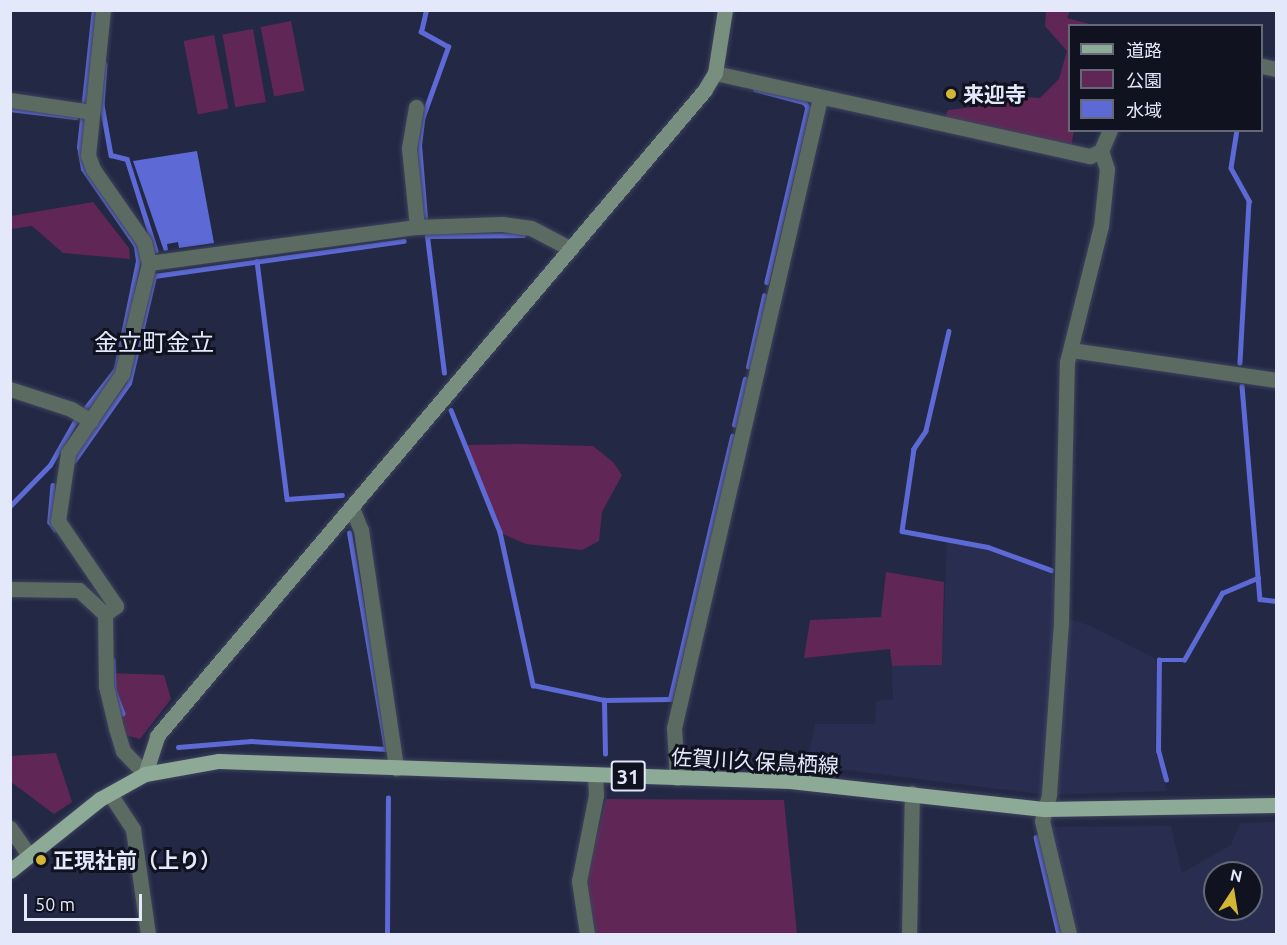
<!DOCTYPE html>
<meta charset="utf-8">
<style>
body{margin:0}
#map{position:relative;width:1287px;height:945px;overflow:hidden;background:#232844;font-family:Ubuntu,"Noto Sans JP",sans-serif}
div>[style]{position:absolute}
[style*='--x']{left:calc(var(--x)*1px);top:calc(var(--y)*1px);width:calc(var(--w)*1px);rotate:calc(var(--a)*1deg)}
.built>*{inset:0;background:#292e51}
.green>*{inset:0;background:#602756;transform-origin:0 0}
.water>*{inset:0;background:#5d69d5}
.stream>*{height:4.5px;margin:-2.25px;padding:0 2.25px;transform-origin:2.25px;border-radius:2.25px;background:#5d69d5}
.roads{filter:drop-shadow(0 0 2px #3e435e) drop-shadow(0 0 2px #3e435e)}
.street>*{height:15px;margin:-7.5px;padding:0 7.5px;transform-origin:7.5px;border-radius:7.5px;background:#5c6b61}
.secondary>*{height:15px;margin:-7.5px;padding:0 7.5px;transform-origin:7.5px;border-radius:7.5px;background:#788f7f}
.primary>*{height:15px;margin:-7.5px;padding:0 7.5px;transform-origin:7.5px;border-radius:7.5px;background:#8daa96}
.dots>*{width:16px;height:16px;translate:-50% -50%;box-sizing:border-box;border:3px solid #10121f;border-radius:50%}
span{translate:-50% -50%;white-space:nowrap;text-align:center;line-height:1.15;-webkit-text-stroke:6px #10121f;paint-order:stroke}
.shield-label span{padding:2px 4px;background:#10121f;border:2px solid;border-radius:4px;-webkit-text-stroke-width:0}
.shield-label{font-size:20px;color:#e3e8fb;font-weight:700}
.poi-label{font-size:21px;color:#e3e8fb;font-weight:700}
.left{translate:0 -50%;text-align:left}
.street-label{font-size:21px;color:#e3e8fb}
.quarter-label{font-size:24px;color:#e3e8fb}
.frame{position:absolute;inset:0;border:12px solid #e3e8fb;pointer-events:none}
.legend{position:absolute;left:1068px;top:24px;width:195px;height:108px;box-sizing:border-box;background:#10121f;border:2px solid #646877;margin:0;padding:8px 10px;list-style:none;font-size:18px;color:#e3e8fb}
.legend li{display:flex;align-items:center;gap:12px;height:30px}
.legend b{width:30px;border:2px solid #646877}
.north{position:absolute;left:1203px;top:861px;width:60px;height:60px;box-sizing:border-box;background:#10121f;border:2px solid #646877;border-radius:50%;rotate:12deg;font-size:16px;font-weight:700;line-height:24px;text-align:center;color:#e3e8fb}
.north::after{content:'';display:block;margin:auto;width:21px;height:27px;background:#d4b635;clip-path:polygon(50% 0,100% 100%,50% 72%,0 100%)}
.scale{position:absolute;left:24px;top:894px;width:118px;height:27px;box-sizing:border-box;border:3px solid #e3e8fb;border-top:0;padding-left:8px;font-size:18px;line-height:21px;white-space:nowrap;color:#e3e8fb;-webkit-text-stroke:4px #10121f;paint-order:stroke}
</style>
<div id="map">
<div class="built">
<i style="clip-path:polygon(947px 538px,990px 545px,1054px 568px,1056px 615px,1088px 625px,1156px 659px,1155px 750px,1167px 791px,1046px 795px,807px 765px,815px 724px,875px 724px,876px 701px,893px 699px,892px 666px,942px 665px)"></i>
<i style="clip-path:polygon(evenodd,1276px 822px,1276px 934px,1075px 934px,1048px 827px,1171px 826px,1182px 873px,1231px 845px,1240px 823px,1276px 822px,1215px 873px,1251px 873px,1251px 909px,1215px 909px,1215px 873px)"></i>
</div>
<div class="green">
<i style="clip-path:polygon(1046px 11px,1070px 11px,1067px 18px,1093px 25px,1070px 26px,1070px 130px,1074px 131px,1071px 146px,944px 119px,948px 110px,981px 106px,989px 95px,1040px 98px,1059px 79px,1067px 51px,1045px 26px)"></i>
<i style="left:291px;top:21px;width:71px;height:31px;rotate:79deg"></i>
<i style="left:253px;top:29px;width:74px;height:31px;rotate:80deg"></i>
<i style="left:214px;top:35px;width:75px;height:31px;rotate:79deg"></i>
<i style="clip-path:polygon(93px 202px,129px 248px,130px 259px,63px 253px,32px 226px,11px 229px,11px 216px)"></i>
<i style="clip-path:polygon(520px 444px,593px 446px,613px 462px,622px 475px,602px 512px,599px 541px,582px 550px,526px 544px,503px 534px,467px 445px)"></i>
<i style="clip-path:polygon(886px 572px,944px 582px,942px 665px,892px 666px,890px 649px,804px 658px,810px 620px,881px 617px)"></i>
<i style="clip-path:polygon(110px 673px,164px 675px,171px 699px,140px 739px,125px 735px)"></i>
<i style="clip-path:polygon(56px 753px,72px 802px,54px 814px,11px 782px,10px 756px)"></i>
<i style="clip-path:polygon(606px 799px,784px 800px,797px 934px,593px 934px,585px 883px)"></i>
</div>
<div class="water">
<i style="clip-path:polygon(197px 151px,214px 243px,179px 248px,178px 242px,167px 244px,168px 250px,164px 251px,133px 161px)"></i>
</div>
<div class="stream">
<i style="--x:105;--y:64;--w:41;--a:94.2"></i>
<i style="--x:102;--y:105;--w:51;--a:79.8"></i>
<i style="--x:111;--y:155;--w:16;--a:14"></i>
<i style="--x:127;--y:159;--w:96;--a:72.5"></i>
<i style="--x:755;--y:89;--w:51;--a:14.9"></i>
<i style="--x:804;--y:102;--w:6;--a:51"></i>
<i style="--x:808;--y:107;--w:180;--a:103.2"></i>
<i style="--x:10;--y:109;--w:66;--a:6.9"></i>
<i style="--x:1237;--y:130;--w:38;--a:99"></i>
<i style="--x:1231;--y:168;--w:38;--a:61"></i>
<i style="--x:1249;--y:201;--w:162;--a:93.2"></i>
<i style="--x:425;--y:218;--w:73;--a:-94.7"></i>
<i style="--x:419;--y:145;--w:26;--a:-83"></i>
<i style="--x:422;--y:119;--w:77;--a:-70.1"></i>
<i style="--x:448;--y:47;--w:31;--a:-151"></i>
<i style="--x:421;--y:32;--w:23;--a:-77"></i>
<i style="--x:257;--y:261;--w:240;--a:82.8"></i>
<i style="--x:287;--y:499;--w:55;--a:-4.2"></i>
<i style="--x:949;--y:331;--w:103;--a:103"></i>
<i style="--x:926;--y:431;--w:22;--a:124"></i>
<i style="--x:914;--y:449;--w:83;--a:98.3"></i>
<i style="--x:902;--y:531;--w:87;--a:10.5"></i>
<i style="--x:988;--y:547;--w:67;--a:20.1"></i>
<i style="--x:748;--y:367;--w:73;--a:-77.3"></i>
<i style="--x:444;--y:373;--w:138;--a:-97.1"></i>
<i style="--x:427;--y:236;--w:96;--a:-0.6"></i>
<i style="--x:1242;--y:386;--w:214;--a:85.2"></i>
<i style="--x:1260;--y:599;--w:16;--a:7"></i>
<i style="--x:451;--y:410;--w:131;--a:68.1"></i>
<i style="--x:500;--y:532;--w:157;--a:77.8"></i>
<i style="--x:533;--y:685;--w:73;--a:11.9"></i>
<i style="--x:734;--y:425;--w:47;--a:-76.6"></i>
<i style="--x:74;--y:461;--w:95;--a:-54.8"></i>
<i style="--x:129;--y:383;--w:110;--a:-76.8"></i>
<i style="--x:154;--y:276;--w:252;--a:-8"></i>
<i style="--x:53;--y:485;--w:37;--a:95"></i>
<i style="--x:50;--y:522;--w:9;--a:54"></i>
<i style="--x:10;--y:506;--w:57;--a:-45.7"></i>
<i style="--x:50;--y:465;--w:48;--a:-60.3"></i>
<i style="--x:74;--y:423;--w:68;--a:-52.1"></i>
<i style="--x:116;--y:369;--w:110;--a:-78.5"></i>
<i style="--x:138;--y:261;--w:15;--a:-98"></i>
<i style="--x:136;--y:246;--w:93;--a:-124.5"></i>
<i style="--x:83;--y:169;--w:22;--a:-100"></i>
<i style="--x:79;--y:147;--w:138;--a:-83.8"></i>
<i style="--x:113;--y:660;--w:30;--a:88"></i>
<i style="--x:114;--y:690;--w:25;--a:69"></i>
<i style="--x:178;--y:747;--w:73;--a:-4.7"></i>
<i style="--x:251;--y:741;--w:135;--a:3.4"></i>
<i style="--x:386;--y:749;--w:219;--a:-99.7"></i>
<i style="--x:605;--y:754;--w:54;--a:-91.1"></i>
<i style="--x:604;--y:700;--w:66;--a:-0.9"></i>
<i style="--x:670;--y:699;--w:270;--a:-76.7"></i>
<i style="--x:1166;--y:780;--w:30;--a:-105"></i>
<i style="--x:1158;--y:751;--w:91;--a:-89.4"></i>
<i style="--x:1159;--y:660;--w:25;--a:0"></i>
<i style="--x:1184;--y:660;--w:77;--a:-60.4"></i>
<i style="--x:1222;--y:593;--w:39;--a:-23"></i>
<i style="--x:1036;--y:837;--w:100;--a:76.7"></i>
<i style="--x:387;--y:934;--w:136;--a:-89.6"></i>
</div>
<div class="roads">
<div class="street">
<i style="--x:103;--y:10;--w:146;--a:95.9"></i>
<i style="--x:88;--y:155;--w:15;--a:70"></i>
<i style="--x:93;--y:169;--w:89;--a:55.1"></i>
<i style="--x:144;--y:242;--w:22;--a:77"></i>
<i style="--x:149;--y:263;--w:114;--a:103.7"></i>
<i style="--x:122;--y:374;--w:96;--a:124.4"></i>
<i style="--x:68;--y:453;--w:69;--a:98.4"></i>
<i style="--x:58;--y:521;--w:103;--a:55.7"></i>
<i style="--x:116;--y:606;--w:14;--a:144"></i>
<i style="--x:1262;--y:66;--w:14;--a:12"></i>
<i style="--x:715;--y:73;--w:384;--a:12.5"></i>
<i style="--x:1090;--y:156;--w:12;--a:-24"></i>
<i style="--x:1101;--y:151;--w:23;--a:-67"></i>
<i style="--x:10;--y:100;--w:83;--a:8.3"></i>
<i style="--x:416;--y:107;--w:42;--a:99.7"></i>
<i style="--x:409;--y:148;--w:79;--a:84.2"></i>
<i style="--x:149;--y:263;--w:270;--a:-7.7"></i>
<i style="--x:417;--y:227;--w:85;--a:-2"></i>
<i style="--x:502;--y:224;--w:29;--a:8"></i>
<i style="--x:531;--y:228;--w:45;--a:27.7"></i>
<i style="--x:1071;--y:350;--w:207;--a:8.3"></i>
<i style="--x:10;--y:389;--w:64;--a:18.2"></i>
<i style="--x:71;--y:409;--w:23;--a:31"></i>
<i style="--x:352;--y:508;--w:24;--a:68"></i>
<i style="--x:361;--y:530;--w:241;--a:81.6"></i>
<i style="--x:10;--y:589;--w:69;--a:0.8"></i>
<i style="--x:79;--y:590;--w:35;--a:43"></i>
<i style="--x:105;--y:614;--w:72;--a:89.2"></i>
<i style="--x:106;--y:686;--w:43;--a:76.6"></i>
<i style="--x:116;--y:728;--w:24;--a:73"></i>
<i style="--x:123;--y:751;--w:32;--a:46"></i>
<i style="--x:677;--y:778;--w:50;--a:-93.4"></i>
<i style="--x:674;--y:728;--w:647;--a:-76.95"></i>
<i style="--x:110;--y:794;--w:42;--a:56.7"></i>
<i style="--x:133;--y:829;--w:106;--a:81.9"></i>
<i style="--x:10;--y:828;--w:33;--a:55"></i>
<i style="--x:587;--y:934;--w:54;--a:-98.6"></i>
<i style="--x:579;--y:881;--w:88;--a:-78.8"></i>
<i style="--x:596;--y:795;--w:20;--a:-93"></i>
<i style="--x:909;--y:934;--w:141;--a:-88.8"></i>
<i style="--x:1069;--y:934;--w:116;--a:-103.4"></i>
<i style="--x:1042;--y:821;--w:28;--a:-75"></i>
<i style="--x:1049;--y:794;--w:172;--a:-86"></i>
<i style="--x:1061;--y:622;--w:260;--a:-88.7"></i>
<i style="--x:1067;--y:362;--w:140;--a:-76"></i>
<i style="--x:1101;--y:226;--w:57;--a:-84"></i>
<i style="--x:1107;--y:169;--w:19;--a:-108"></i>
</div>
<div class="secondary">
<i style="--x:145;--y:774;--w:40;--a:-72"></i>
<i style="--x:157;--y:736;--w:846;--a:-49.7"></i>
<i style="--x:704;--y:91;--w:21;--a:-59"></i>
<i style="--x:715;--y:73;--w:64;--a:-81"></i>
</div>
<div class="primary">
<i style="--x:10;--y:871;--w:115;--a:-38.7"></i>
<i style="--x:100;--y:799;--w:51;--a:-29.1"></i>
<i style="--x:145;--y:774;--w:75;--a:-10"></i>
<i style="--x:219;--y:761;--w:571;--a:2.01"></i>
<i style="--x:790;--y:781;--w:257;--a:6.3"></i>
<i style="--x:1045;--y:809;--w:231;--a:-1"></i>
</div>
</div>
<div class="dots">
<i style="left:951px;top:94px;background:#d4b635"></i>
<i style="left:41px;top:860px;background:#d4b635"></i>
</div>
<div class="shield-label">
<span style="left:628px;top:776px">31</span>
</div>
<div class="poi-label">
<span class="left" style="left:963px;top:94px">来迎寺</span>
<span class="left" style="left:53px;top:860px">正現社前（上り）</span>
</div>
<div class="street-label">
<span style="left:755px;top:761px;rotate:3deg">佐賀川久保鳥栖線</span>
</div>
<div class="quarter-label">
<span style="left:154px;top:343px">金立町金立</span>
</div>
<div class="frame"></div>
<ul class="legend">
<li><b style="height:8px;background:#8daa96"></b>道路</li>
<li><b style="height:16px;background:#602756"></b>公園</li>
<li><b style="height:16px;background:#5d69d5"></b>水域</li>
</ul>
<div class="north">N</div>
<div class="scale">50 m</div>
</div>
